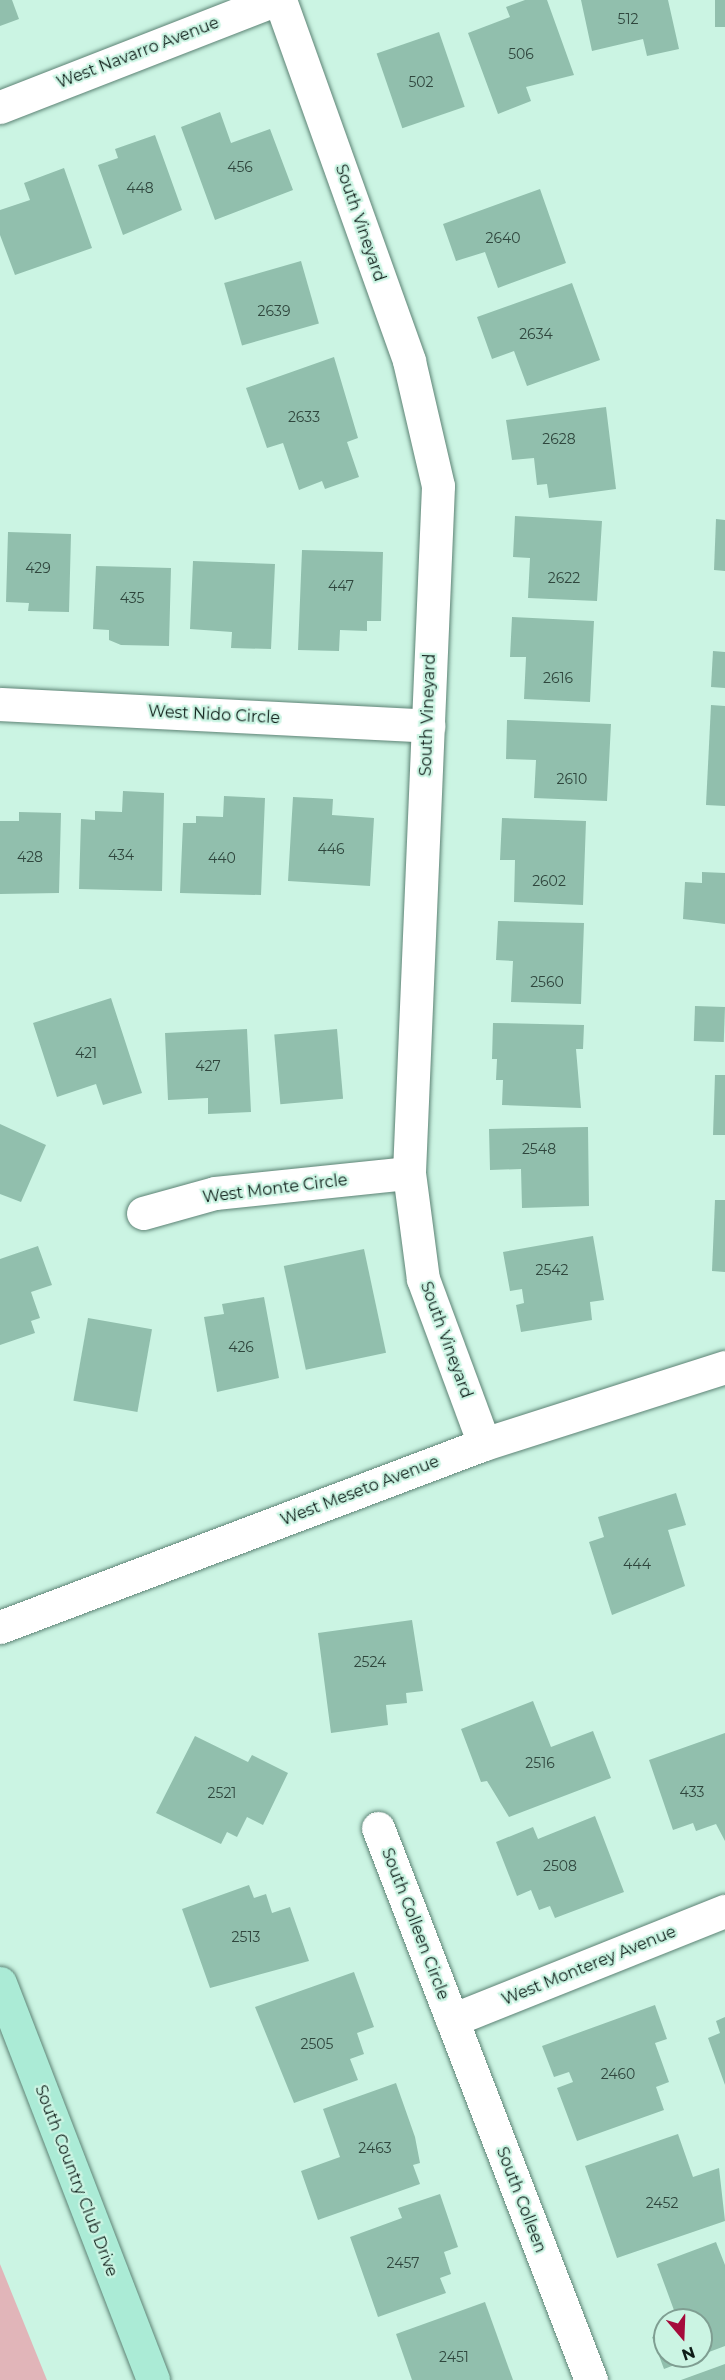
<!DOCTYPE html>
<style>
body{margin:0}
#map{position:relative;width:725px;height:2380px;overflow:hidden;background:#cbf4e3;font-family:Montserrat,sans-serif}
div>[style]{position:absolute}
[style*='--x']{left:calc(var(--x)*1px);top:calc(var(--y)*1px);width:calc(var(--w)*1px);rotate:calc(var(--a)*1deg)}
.green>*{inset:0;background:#e1b5b9}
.building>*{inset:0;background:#91bfad;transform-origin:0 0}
.roads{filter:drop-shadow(0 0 2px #5d8375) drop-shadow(0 0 2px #5d8375)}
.minor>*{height:33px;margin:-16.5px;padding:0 16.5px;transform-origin:16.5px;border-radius:16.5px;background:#fff}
.primary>*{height:33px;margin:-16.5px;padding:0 16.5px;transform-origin:16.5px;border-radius:16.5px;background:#abebd6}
span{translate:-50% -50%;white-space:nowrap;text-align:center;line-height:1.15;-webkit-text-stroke:4.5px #cbf4e3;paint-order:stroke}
.number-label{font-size:14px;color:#2f463d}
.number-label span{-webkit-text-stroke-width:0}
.street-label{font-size:16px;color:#0e1d18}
.north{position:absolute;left:653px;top:2308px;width:60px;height:60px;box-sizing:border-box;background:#cbf4e3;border:2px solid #7f9e92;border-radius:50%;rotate:161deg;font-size:16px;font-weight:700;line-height:24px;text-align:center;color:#0e1d18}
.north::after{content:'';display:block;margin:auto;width:21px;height:27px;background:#a50b3b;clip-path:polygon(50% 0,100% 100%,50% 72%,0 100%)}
</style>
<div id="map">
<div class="green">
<i style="clip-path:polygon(0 2264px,47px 2380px,0 2380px)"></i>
</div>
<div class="building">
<i style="clip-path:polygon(0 0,12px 0,19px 19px,0 26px)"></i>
<i style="clip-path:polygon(525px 0,547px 0,574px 75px,526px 87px,531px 101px,498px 114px,468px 33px,510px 17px,506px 7px)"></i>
<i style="clip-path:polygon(581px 0,668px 0,679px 49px,647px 56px,643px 39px,592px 51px)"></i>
<i style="left:715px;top:0;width:10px;height:27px"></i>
<i style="left:439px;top:32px;width:79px;height:66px;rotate:71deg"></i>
<i style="clip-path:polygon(220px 112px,231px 143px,270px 129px,293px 190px,215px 220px,181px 127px)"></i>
<i style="clip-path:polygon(155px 135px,182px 210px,123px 235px,98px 165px,118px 158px,115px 149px)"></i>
<i style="clip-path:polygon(64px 168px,92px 248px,15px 275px,0 235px,0 210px,30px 200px,24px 183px)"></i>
<i style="clip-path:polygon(540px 189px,566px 263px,498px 288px,485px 252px,456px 261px,443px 224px)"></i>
<i style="left:301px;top:261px;width:65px;height:80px;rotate:74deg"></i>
<i style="clip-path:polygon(572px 283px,600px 360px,527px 386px,514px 351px,492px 359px,477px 317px)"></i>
<i style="clip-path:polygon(334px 357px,358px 438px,347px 442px,359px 477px,325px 489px,322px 481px,299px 490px,283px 443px,267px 448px,246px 388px)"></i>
<i style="clip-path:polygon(606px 407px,616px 489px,549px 498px,547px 484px,537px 485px,534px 458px,512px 460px,506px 420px)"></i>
<i style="clip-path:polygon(515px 516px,602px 521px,597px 601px,528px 598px,530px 558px,513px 557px)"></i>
<i style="clip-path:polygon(716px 519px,725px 520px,725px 571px,714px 570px)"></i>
<i style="clip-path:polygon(8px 532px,71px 534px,69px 612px,28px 611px,29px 603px,6px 602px)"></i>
<i style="clip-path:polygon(302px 550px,383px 552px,381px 621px,367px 621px,367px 631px,340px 630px,339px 651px,298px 650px)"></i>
<i style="clip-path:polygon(193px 561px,275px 564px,271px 649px,231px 648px,232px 632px,190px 629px)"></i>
<i style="clip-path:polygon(96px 566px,171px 568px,169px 646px,121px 645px,109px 640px,109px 630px,93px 629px)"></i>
<i style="clip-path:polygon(512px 617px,594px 621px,590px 702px,524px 699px,526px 657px,510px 657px)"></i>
<i style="clip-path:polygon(713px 651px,725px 652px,725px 688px,711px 687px)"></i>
<i style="clip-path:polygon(711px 705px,725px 706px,725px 806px,706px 805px)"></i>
<i style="clip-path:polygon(507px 720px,611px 724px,607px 801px,534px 798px,536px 760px,506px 759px)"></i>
<i style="clip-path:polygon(123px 791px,164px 793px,162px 891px,79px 889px,81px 819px,95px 820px,95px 811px,122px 812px)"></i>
<i style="clip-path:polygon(224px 796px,265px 798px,261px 895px,180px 893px,183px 823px,196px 823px,196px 816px,223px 817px)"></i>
<i style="clip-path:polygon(293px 797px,333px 799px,332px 815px,374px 818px,370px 886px,288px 881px)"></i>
<i style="clip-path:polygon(19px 812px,61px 813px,59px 893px,0 894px,0 821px,19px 821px)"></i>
<i style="clip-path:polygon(502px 818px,586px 821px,583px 905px,514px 902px,515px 860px,500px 860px)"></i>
<i style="clip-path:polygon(702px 872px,725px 873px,725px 924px,683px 919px,685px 882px,702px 883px)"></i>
<i style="clip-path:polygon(498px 921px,584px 923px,581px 1004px,511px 1002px,513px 961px,496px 960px)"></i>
<i style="clip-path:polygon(111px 998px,142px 1093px,103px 1105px,96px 1084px,57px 1097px,33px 1023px)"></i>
<i style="left:695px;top:1006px;width:30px;height:35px;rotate:2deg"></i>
<i style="clip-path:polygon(493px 1023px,584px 1025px,583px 1049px,576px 1049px,581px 1108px,502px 1105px,503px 1080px,496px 1080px,497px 1059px,492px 1059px)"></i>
<i style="clip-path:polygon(247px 1029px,251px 1112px,208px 1114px,208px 1098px,168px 1100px,165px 1033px)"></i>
<i style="left:337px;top:1029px;width:70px;height:63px;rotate:85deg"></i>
<i style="clip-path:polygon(715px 1075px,725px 1075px,725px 1135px,713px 1135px)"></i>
<i style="clip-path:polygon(0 1124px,46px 1145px,21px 1202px,0 1194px)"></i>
<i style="clip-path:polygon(588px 1127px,589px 1206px,522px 1208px,521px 1169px,490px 1170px,489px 1129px)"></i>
<i style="clip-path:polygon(715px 1200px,725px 1200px,725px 1272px,712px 1271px)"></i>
<i style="clip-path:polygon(593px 1236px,604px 1300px,590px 1302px,592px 1320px,521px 1332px,516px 1305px,524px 1303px,522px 1289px,510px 1291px,503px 1252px)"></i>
<i style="clip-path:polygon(38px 1246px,52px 1285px,31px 1292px,40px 1318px,31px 1321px,35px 1333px,0 1345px,0 1259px)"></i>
<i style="left:364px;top:1249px;width:106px;height:82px;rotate:78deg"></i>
<i style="clip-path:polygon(264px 1297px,279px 1378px,217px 1392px,204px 1317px,224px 1314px,222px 1304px)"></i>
<i style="left:88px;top:1318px;width:65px;height:84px;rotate:10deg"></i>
<i style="clip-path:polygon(676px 1493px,686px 1525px,668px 1530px,685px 1586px,612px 1615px,589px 1542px,604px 1537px,598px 1517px)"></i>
<i style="clip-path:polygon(412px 1620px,423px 1691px,406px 1693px,407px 1703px,386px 1705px,388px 1725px,331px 1733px,318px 1633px)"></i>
<i style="clip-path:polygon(533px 1701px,551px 1747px,593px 1731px,611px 1778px,509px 1817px,487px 1781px,481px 1782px,461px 1729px)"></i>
<i style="clip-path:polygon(725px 1733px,725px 1841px,716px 1824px,696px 1831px,693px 1823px,673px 1830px,649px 1760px)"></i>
<i style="clip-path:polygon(195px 1736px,248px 1762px,252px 1755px,288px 1773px,263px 1825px,247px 1817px,237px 1837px,227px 1832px,221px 1844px,156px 1813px)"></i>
<i style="clip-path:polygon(595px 1816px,624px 1892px,555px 1918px,550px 1906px,539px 1910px,531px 1890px,517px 1896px,496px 1842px,533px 1827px,538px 1839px)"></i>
<i style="clip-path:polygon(249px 1885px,254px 1898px,266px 1894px,272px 1913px,290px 1907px,309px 1961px,210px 1988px,182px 1909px)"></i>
<i style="clip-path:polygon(354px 1972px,374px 2027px,357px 2033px,364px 2054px,350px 2059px,358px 2080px,294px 2103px,255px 2007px)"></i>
<i style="clip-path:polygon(655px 2005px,667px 2039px,655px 2043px,669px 2082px,656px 2087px,664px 2110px,577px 2141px,557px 2088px,573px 2082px,569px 2072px,554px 2077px,542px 2046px)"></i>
<i style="clip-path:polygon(725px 2017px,725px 2085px,708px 2038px,720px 2033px,716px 2021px)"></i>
<i style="clip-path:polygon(396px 2083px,415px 2137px,420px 2163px,413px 2165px,420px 2184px,318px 2220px,301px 2171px,340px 2157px,323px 2109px)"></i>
<i style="clip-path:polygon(678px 2134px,693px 2177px,719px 2168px,725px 2221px,617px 2258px,585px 2166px)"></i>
<i style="clip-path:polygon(440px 2194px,458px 2247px,444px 2252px,451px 2274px,440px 2278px,446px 2293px,378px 2317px,350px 2237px,402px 2218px,398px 2208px)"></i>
<i style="clip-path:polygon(716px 2242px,725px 2265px,725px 2346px,701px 2355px,701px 2320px,666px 2320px,675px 2313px,657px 2264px)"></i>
<i style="clip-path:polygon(485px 2302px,513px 2380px,412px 2380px,396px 2334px)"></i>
<i style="clip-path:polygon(665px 2333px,665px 2356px,698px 2356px,664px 2369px,652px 2337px)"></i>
<i style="clip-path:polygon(725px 2364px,725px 2380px,681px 2380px)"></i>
</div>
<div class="roads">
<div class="minor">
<i style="--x:280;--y:0;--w:383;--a:70.3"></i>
<i style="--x:409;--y:361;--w:128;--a:76.9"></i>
<i style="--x:438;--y:486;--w:688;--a:92.42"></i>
<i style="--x:409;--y:1173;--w:107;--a:82.5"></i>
<i style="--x:423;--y:1279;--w:176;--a:69.7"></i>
<i style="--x:0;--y:107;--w:295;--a:-21.3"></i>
<i style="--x:0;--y:704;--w:429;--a:2.9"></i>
<i style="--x:143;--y:1213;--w:75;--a:-15.5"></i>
<i style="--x:215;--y:1193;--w:195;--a:-5.9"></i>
<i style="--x:0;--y:1627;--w:517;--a:-20.71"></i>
<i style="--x:484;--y:1444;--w:253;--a:-17.7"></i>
<i style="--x:378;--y:1828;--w:592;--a:68.9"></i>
<i style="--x:452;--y:2020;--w:294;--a:-21.8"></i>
</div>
<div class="primary">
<i style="--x:0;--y:1983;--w:425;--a:68.9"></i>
</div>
</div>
<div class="number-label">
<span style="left:628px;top:19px">512</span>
<span style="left:521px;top:54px">506</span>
<span style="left:421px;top:82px">502</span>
<span style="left:240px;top:167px">456</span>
<span style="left:140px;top:188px">448</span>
<span style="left:503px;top:238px">2640</span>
<span style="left:274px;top:311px">2639</span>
<span style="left:536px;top:334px">2634</span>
<span style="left:304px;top:417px">2633</span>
<span style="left:559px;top:439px">2628</span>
<span style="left:38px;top:568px">429</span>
<span style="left:564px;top:578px">2622</span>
<span style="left:341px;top:586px">447</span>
<span style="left:132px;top:598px">435</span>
<span style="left:558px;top:678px">2616</span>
<span style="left:572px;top:779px">2610</span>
<span style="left:331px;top:849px">446</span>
<span style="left:121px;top:855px">434</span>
<span style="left:30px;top:857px">428</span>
<span style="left:222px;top:858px">440</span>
<span style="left:549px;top:881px">2602</span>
<span style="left:547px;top:982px">2560</span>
<span style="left:86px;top:1053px">421</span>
<span style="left:208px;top:1066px">427</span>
<span style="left:539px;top:1149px">2548</span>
<span style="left:552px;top:1270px">2542</span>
<span style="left:241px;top:1347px">426</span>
<span style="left:637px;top:1564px">444</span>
<span style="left:370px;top:1662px">2524</span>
<span style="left:540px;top:1763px">2516</span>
<span style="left:692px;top:1792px">433</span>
<span style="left:222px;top:1793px">2521</span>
<span style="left:560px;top:1866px">2508</span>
<span style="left:246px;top:1937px">2513</span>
<span style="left:317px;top:2044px">2505</span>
<span style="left:618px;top:2074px">2460</span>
<span style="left:375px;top:2148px">2463</span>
<span style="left:662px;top:2203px">2452</span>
<span style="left:403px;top:2263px">2457</span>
<span style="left:454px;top:2357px">2451</span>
</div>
<div class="street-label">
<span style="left:138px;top:53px;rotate:-21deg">West Navarro Avenue</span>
<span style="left:360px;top:223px;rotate:71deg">South Vineyard</span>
<span style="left:214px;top:715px;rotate:3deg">West Nido Circle</span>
<span style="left:428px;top:715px;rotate:-88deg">South Vineyard</span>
<span style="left:275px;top:1189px;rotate:-7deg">West Monte Circle</span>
<span style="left:446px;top:1340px;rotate:70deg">South Vineyard</span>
<span style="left:360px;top:1491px;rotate:-21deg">West Meseto Avenue</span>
<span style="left:415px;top:1924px;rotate:69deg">South Colleen Circle</span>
<span style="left:589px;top:1966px;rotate:-22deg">West Monterey Avenue</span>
<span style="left:76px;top:2181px;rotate:69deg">South Country Club Drive</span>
<span style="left:521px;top:2200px;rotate:69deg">South Colleen</span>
</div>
<div class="north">N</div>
</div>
